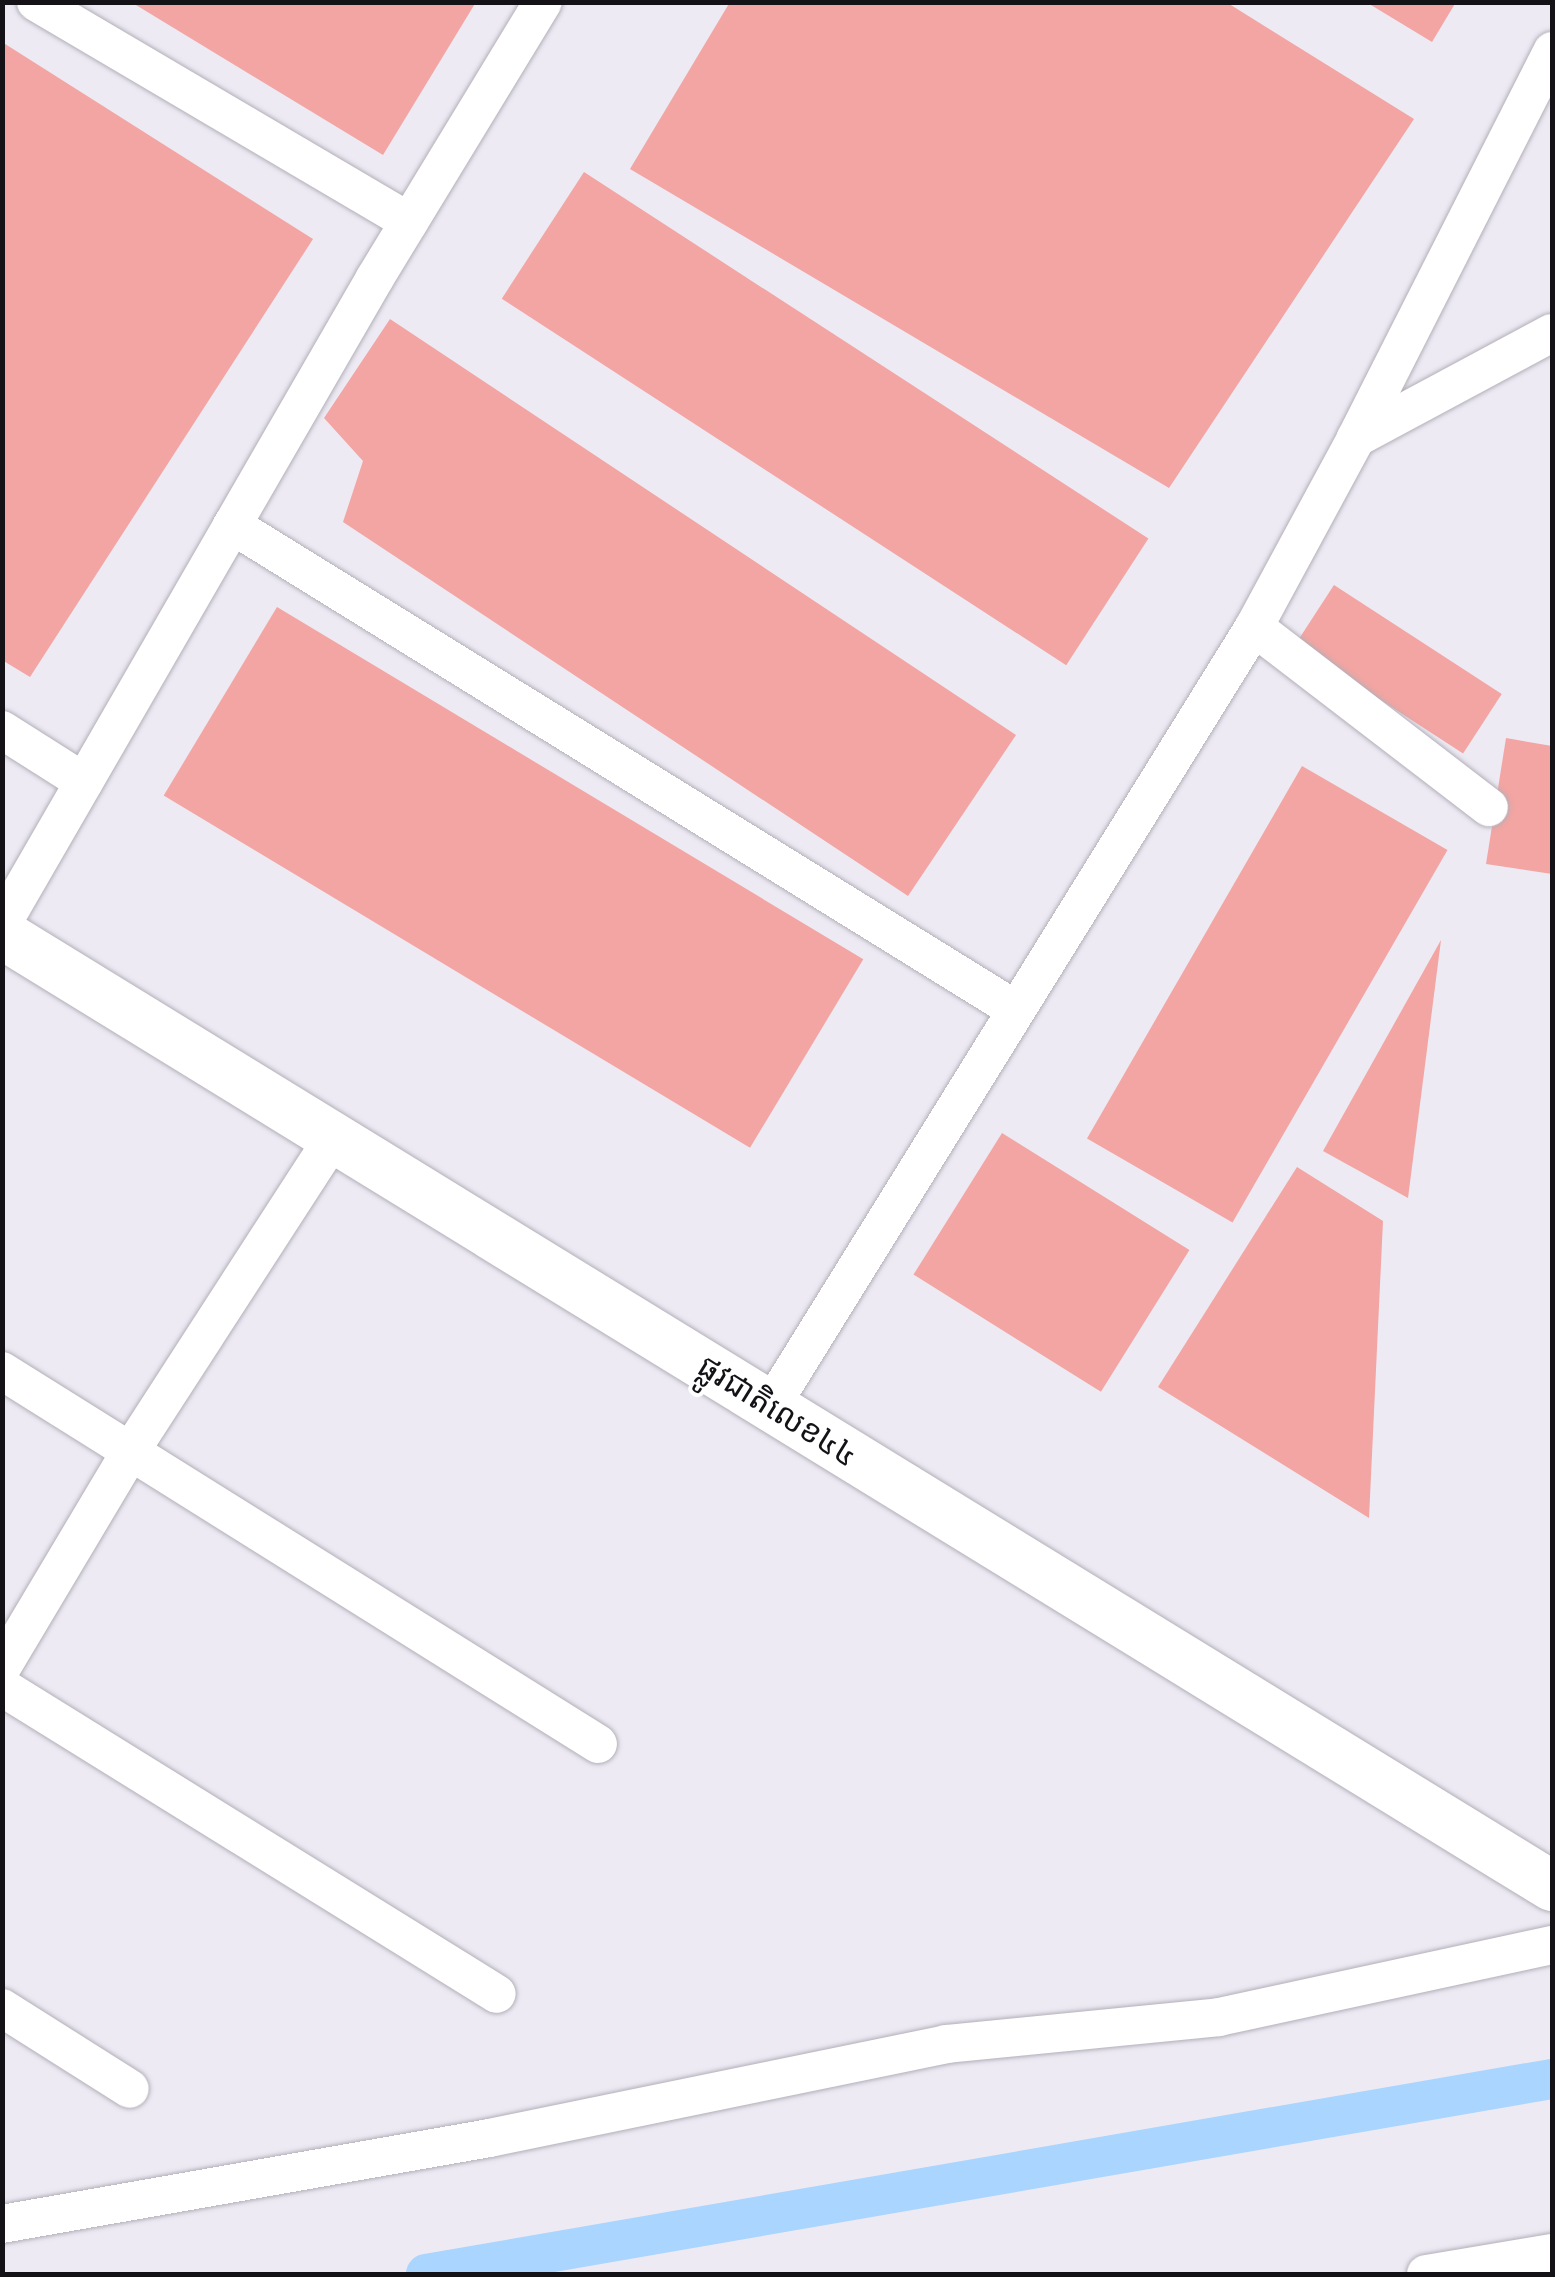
<!DOCTYPE html>
<meta charset="utf-8">
<style>
body{margin:0}
#map{position:relative;width:1555px;height:2277px;overflow:hidden;background:#edeaf4;font-family:Quicksand,"Noto Sans Khmer",sans-serif}
div>[style]{position:absolute}
[style*='--x']{left:calc(var(--x)*1px);top:calc(var(--y)*1px);width:calc(var(--w)*1px);rotate:calc(var(--a)*1deg)}
.canal>*{height:40px;margin:-20px;padding:0 20px;transform-origin:20px;border-radius:20px;background:#a9d5fe}
.building>*{inset:0;background:#f2a5a2;transform-origin:0 0}
.roads{filter:drop-shadow(0 0 2px #b3afb8) drop-shadow(0 0 2px #b3afb8)}
.minor>*{height:38px;margin:-19px;padding:0 19px;transform-origin:19px;border-radius:19px;background:#fff}
.major>*{height:50px;margin:-25px;padding:0 25px;transform-origin:25px;border-radius:25px;background:#fff}
span{translate:-50% -50%;white-space:nowrap;text-align:center;line-height:1.15;-webkit-text-stroke:8px #fff;paint-order:stroke}
.street-label{font-size:32px;color:#141216}
.frame{position:absolute;inset:0;border:5px solid #141216;pointer-events:none}
</style>
<div id="map">
<div class="canal">
<i style="--x:426;--y:2274;--w:1143;--a:-9.83"></i>
</div>
<div class="building">
<i style="clip-path:polygon(131px 2px,476px 2px,383px 155px)"></i>
<i style="clip-path:polygon(730px 2px,1226px 2px,1414px 119px,1169px 488px,630px 169px)"></i>
<i style="clip-path:polygon(1366px 2px,1456px 2px,1432px 42px)"></i>
<i style="clip-path:polygon(2px 42px,313px 239px,30px 677px,2px 660px)"></i>
<i style="left:584px;top:172px;width:673px;height:151px;rotate:33deg"></i>
<i style="clip-path:polygon(390px 319px,1016px 735px,908px 896px,343px 522px,363px 461px,324px 418px)"></i>
<i style="left:1334px;top:585px;width:200px;height:71px;rotate:33deg"></i>
<i style="left:277px;top:607px;width:684px;height:220px;rotate:31deg"></i>
<i style="clip-path:polygon(1506px 738px,1552px 746px,1552px 874px,1486px 864px)"></i>
<i style="left:1302px;top:766px;width:168px;height:430px;rotate:30deg"></i>
<i style="clip-path:polygon(1441px 940px,1408px 1198px,1323px 1151px)"></i>
<i style="left:1002px;top:1133px;width:221px;height:167px;rotate:32deg"></i>
<i style="clip-path:polygon(1297px 1167px,1383px 1221px,1369px 1518px,1158px 1387px)"></i>
</div>
<div class="roads">
<div class="minor">
<i style="--x:36;--y:2;--w:433;--a:30.5"></i>
<i style="--x:1356;--y:438;--w:434;--a:-63.1"></i>
<i style="--x:232;--y:525;--w:922;--a:31.74"></i>
<i style="--x:1254;--y:627;--w:296;--a:37.5"></i>
<i style="--x:2;--y:730;--w:97;--a:32.4"></i>
<i style="--x:2;--y:924;--w:746;--a:-60"></i>
<i style="--x:375;--y:278;--w:323;--a:-58.7"></i>
<i style="--x:2;--y:1371;--w:703;--a:32.04"></i>
<i style="--x:771;--y:1406;--w:917;--a:-58.2"></i>
<i style="--x:1254;--y:627;--w:215;--a:-61.6"></i>
<i style="--x:1356;--y:438;--w:222;--a:-28.2"></i>
<i style="--x:2;--y:1667;--w:250;--a:-59.2"></i>
<i style="--x:130;--y:1452;--w:379;--a:-57.1"></i>
<i style="--x:2;--y:1687;--w:582;--a:31.81"></i>
<i style="--x:2;--y:2008;--w:151;--a:32.3"></i>
<i style="--x:2;--y:2224;--w:495;--a:-10"></i>
<i style="--x:489;--y:2138;--w:467;--a:-11.6"></i>
<i style="--x:946;--y:2044;--w:274;--a:-5.6"></i>
<i style="--x:1219;--y:2017;--w:341;--a:-12.2"></i>
<i style="--x:1426;--y:2274;--w:128;--a:-9.5"></i>
</div>
<div class="major">
<i style="--x:2;--y:934;--w:1819;--a:31.56"></i>
</div>
</div>
<div class="street-label">
<span style="left:778px;top:1410px;rotate:32deg">ផ្លូវជាតិលេខ៤៤</span>
</div>
<div class="frame"></div>
</div>
